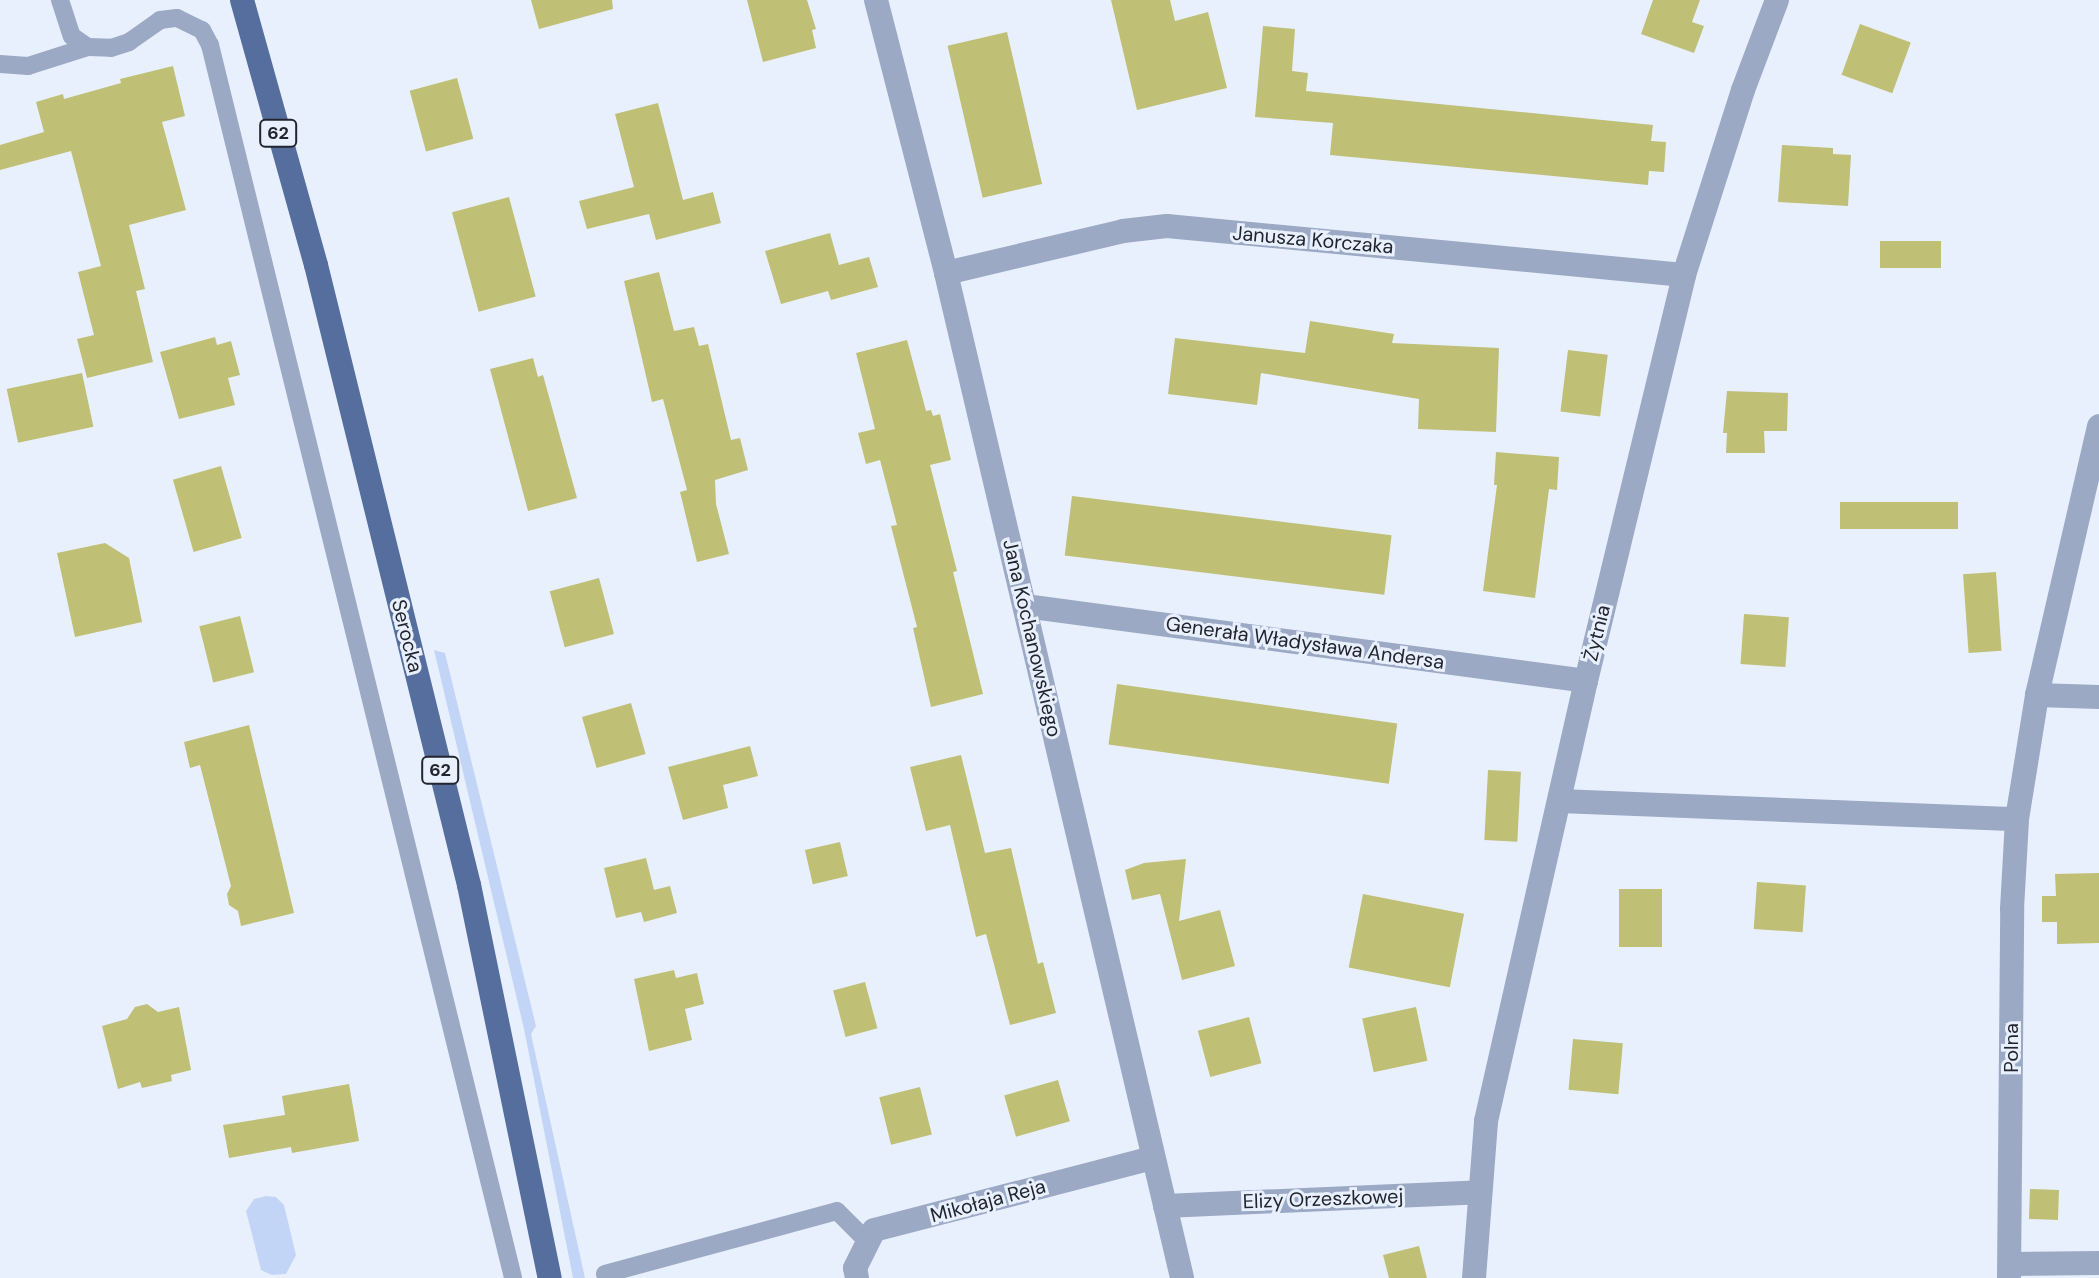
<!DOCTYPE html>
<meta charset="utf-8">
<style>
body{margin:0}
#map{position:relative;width:2099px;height:1278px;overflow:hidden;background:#e9f0fd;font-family:"DM Sans",sans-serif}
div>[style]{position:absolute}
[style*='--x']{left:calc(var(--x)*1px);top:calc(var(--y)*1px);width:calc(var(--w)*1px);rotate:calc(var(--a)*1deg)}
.green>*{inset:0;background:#c3d5f6}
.building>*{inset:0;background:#bfbf76;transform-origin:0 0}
.lane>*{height:18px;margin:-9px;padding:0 9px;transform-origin:9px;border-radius:9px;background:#9ba9c5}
.street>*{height:24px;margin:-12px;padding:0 12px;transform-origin:12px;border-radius:12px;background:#9ba9c5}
.primary>*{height:24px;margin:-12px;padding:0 12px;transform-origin:12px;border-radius:12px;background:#556e9d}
span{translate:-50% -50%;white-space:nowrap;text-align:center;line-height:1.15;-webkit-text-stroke:6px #e9f0fd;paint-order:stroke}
.shield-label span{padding:2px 6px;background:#e9f0fd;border:2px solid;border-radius:6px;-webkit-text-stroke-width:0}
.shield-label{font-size:18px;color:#21252d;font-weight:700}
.street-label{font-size:20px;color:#21252d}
</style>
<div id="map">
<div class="green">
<i style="clip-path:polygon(434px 650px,445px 653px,536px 1026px,531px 1034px,585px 1278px,573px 1278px,524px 1029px)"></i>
<i style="clip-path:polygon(266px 1196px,276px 1197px,284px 1205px,296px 1255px,286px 1274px,272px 1275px,261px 1270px,246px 1211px,254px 1199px)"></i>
</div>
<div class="building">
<i style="clip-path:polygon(531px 0,612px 0,613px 9px,539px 29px)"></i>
<i style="clip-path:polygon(747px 0,807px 0,816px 29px,812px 30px,816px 48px,763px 62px)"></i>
<i style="clip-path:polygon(1111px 0,1170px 0,1175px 21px,1208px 12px,1227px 88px,1137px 110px)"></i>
<i style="clip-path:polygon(1653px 0,1700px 0,1692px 22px,1704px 26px,1694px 53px,1641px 34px)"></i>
<i style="left:1860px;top:24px;width:54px;height:54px;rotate:20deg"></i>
<i style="clip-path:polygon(1263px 26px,1295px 29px,1292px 71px,1308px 73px,1306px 91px,1653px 125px,1651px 141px,1666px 142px,1664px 172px,1649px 171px,1648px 185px,1330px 155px,1333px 123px,1255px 117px)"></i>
<i style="left:1007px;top:32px;width:156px;height:61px;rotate:77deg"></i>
<i style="clip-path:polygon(173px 66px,185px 116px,162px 122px,186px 210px,129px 225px,145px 289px,136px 291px,153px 362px,87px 378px,77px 339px,94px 335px,78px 272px,101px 266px,71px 151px,0 170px,0 145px,44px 132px,36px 102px,63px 94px,64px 99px,121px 83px,120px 79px)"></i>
<i style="left:457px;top:78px;width:63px;height:49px;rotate:75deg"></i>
<i style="clip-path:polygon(658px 103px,683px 200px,713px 192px,721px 223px,656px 240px,649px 214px,587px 229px,579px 201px,634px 187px,615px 114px)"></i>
<i style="clip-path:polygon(1782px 145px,1833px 148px,1833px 154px,1851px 155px,1848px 206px,1778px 202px)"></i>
<i style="left:509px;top:197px;width:103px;height:59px;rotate:75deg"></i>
<i style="clip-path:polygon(830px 233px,839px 265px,869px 257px,878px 287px,831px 300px,828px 291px,781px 304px,765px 251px)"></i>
<i style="left:1880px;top:241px;width:61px;height:27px"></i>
<i style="clip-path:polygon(659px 272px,674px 331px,694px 327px,699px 346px,708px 344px,731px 440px,740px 438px,748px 470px,715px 480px,716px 504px,729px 554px,697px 562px,680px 492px,687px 490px,663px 399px,652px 402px,624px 281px)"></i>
<i style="clip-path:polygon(1310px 321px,1394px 334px,1392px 343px,1499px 348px,1496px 432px,1418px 429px,1419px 399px,1261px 373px,1257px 405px,1168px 394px,1175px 338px,1305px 353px)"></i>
<i style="clip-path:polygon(215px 337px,217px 345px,231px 341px,240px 375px,228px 378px,235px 405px,179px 419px,160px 352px)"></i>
<i style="clip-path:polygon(907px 340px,926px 411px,931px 410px,933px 416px,940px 414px,951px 460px,930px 465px,957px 571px,953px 572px,983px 694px,931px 707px,913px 628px,917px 627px,891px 526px,897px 525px,880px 460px,866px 464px,858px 433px,875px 429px,856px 353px)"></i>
<i style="left:1568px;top:350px;width:40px;height:62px;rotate:7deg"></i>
<i style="clip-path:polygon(533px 358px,538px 377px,543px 375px,577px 498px,528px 511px,490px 369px)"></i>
<i style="left:82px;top:373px;width:55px;height:77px;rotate:78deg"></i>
<i style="clip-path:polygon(1727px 391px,1788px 393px,1787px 431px,1764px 431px,1765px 453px,1726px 453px,1727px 433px,1723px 433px)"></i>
<i style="clip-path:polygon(1496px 452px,1559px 457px,1557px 490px,1549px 489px,1535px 598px,1483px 591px,1497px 485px,1494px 485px)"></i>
<i style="left:221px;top:466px;width:75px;height:50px;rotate:74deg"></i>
<i style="left:1072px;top:496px;width:322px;height:60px;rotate:7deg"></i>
<i style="left:1958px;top:502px;width:27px;height:118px;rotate:90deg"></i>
<i style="clip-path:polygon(105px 543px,129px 558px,142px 622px,75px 637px,57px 553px)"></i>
<i style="left:1996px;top:572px;width:79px;height:33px;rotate:86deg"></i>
<i style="left:599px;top:578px;width:58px;height:51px;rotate:75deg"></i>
<i style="left:1744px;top:614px;width:45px;height:50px;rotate:4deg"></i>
<i style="left:240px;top:616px;width:58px;height:42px;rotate:76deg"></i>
<i style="left:1117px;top:684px;width:283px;height:61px;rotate:8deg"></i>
<i style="left:631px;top:703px;width:53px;height:51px;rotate:74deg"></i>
<i style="clip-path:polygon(249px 725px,294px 913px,241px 926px,238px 911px,229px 905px,227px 894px,231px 886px,200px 765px,190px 768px,184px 742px)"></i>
<i style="clip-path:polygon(750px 746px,758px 776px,723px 785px,728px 808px,683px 820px,668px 767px)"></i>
<i style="clip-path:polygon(961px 755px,985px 853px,1011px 848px,1038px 964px,1043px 962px,1056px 1013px,1010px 1025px,986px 934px,976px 937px,950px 825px,926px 831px,910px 767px)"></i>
<i style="left:1488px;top:770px;width:33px;height:70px;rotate:3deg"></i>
<i style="left:840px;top:842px;width:35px;height:36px;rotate:77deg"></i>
<i style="clip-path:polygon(646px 858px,654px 890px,670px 886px,677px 913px,644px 922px,641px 912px,616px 918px,604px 868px)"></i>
<i style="clip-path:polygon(1186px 859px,1179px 921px,1220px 910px,1235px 966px,1182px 980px,1160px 894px,1132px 900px,1125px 870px,1144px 863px)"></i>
<i style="clip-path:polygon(2099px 873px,2099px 943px,2057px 944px,2057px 922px,2042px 922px,2042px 896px,2056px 896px,2055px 874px)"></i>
<i style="left:1757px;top:882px;width:49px;height:47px;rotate:4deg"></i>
<i style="left:1619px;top:889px;width:43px;height:58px"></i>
<i style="left:1363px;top:894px;width:103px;height:75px;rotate:11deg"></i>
<i style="clip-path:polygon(674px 970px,676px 978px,697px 973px,704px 1004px,685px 1009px,692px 1040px,649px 1051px,634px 979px)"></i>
<i style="left:865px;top:982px;width:48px;height:33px;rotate:75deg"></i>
<i style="clip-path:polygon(147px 1004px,158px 1012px,179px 1007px,191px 1070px,171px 1075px,172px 1081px,142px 1088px,140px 1082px,118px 1089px,102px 1026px,127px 1019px,135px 1007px)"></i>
<i style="left:1416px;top:1007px;width:55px;height:55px;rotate:78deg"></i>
<i style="left:1249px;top:1017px;width:48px;height:53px;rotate:75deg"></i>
<i style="left:1573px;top:1039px;width:50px;height:51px;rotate:5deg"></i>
<i style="left:1058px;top:1080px;width:43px;height:56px;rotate:74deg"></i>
<i style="clip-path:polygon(349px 1084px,359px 1141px,292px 1153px,291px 1147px,229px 1158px,223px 1125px,285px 1115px,282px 1096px)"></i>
<i style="left:920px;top:1087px;width:49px;height:42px;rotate:76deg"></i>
<i style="left:2030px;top:1189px;width:29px;height:30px;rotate:2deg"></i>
<i style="clip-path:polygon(1419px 1246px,1427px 1278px,1389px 1278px,1383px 1255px)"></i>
</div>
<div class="lane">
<i style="--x:60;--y:0;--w:38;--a:72"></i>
<i style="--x:72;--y:36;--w:19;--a:35"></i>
<i style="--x:88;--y:47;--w:23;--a:2"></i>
<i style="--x:111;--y:48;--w:19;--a:-18"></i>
<i style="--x:129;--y:42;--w:38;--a:-35"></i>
<i style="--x:160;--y:20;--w:17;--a:-7"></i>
<i style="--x:177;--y:18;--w:28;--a:26"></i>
<i style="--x:202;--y:30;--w:17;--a:62"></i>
<i style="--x:210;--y:45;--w:1270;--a:76.19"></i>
<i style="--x:0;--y:64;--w:28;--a:4"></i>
<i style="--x:28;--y:66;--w:63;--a:-17.6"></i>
<i style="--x:605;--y:1274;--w:240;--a:-15.2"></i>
<i style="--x:837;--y:1211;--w:44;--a:45"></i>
</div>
<div class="street">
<i style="--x:876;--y:0;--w:282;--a:75.6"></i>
<i style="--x:946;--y:273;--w:1032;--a:76.78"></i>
<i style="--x:946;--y:273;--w:182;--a:-13.3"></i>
<i style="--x:1123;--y:231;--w:44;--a:-6.5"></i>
<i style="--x:1167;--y:226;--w:519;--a:5.41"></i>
<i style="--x:1025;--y:606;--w:566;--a:7.61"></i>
<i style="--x:2037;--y:695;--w:62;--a:1.8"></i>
<i style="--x:1560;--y:801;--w:457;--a:2.3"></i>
<i style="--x:1165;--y:1206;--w:315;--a:-2.5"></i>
<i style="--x:2010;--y:1264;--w:89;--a:-0.6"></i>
<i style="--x:857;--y:1278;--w:10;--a:-101"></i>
<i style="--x:855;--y:1268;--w:42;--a:-63.4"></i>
<i style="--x:874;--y:1230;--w:288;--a:-14.5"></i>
<i style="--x:1474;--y:1278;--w:157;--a:-85.6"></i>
<i style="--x:1486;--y:1121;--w:451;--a:-77.2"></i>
<i style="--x:1586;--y:681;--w:418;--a:-76.4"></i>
<i style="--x:1684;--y:275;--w:194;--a:-72.3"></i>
<i style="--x:1743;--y:90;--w:96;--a:-69.3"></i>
<i style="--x:2009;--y:1278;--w:369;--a:-89.5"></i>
<i style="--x:2012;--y:909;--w:90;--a:-86.8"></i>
<i style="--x:2017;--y:819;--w:126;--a:-80.8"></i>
<i style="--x:2037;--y:695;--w:276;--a:-77"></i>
</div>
<div class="primary">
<i style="--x:242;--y:0;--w:275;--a:74.4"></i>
<i style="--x:316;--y:265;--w:639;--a:76.14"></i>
<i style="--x:469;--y:885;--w:401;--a:78.4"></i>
</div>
<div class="shield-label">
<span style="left:278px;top:133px">62</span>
<span style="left:440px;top:770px">62</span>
</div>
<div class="street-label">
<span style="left:1313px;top:240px;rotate:5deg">Janusza Korczaka</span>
<span style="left:1597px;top:633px;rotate:-76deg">Żytnia</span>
<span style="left:407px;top:636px;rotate:76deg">Serocka</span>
<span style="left:1032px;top:638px;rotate:77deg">Jana Kochanowskiego</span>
<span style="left:1305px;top:643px;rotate:8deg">Generała Władysława Andersa</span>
<span style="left:2011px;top:1048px;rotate:-90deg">Polna</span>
<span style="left:1323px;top:1199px;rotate:-2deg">Elizy Orzeszkowej</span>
<span style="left:988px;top:1201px;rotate:-15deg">Mikołaja Reja</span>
</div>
</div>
